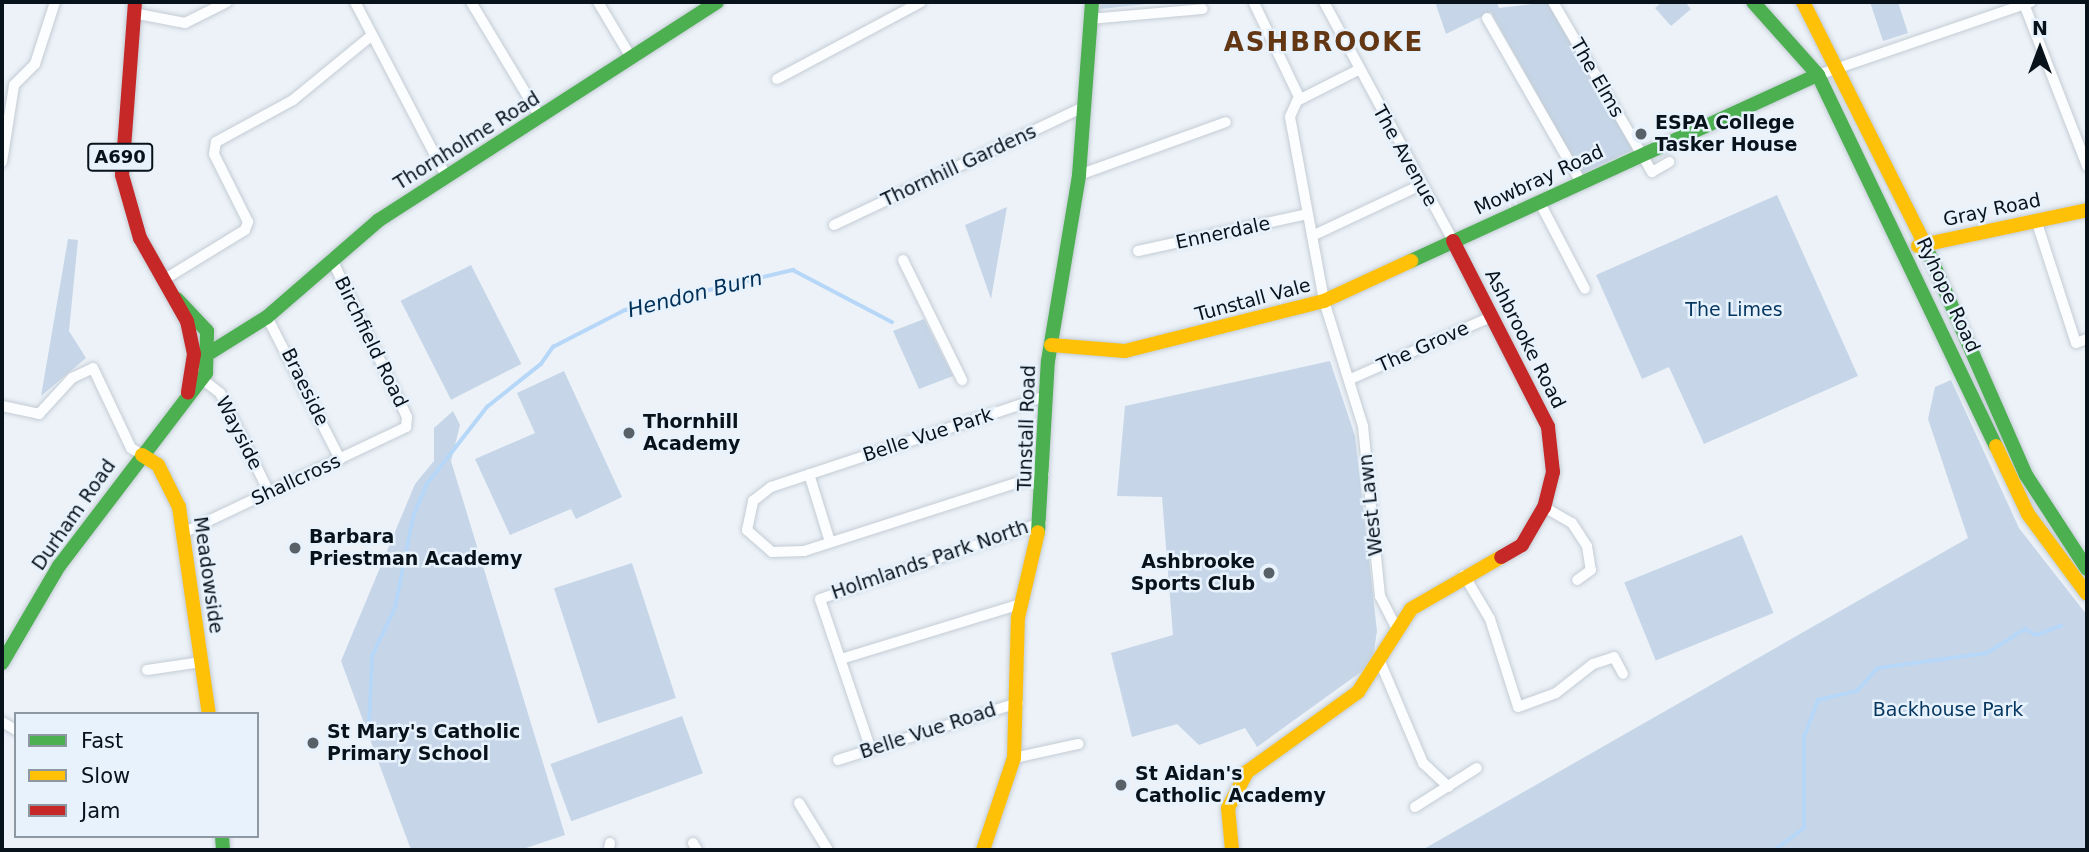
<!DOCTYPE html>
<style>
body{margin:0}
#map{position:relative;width:2089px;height:852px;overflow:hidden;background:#ecf2f8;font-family:"DejaVu Sans",sans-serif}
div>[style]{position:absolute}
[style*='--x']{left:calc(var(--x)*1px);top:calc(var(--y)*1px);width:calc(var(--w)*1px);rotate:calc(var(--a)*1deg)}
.green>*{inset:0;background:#c6d6e8;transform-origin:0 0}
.stream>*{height:3.5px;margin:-1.75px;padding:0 1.75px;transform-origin:1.75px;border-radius:1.75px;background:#b7d7f8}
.roads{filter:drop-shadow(0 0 2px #c4ccd4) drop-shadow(0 0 2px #c4ccd4)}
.street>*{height:10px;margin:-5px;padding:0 5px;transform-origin:5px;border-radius:5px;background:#fcfdfe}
.fast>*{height:14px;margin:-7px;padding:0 7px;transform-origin:7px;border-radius:7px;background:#4caf50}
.slow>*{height:14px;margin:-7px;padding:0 7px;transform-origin:7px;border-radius:7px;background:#ffc107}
.jam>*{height:14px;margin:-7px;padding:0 7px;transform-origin:7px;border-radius:7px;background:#c62828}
.dots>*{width:19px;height:19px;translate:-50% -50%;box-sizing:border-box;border:4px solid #e7f2fd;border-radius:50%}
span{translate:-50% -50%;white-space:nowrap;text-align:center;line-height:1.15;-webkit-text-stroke:5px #e7f2fd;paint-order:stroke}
.shield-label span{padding:2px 5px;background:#e7f2fd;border:2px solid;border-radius:5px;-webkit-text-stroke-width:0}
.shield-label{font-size:18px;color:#08121b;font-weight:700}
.street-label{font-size:19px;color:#08121b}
.poi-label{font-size:19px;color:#08121b;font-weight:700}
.left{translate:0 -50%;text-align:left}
.right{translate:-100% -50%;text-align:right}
.park-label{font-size:19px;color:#05365f}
.water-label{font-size:21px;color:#003058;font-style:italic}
.district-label{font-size:26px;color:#643714;font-weight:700;letter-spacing:2px}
.frame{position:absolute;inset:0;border:4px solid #08121b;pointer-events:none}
.legend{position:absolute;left:14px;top:712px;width:245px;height:126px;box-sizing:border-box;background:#e7f2fd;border:2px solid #8e98a3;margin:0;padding:9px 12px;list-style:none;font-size:21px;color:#08121b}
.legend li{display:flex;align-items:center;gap:14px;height:35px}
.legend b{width:35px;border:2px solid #8e98a3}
.north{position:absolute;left:2005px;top:14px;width:70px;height:70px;-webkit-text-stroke:5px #e7f2fd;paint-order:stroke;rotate:0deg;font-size:19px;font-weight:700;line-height:28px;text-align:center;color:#08121b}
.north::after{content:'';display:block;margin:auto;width:24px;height:32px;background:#08121b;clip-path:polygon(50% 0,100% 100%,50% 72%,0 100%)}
</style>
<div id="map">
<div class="green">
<i style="clip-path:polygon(1101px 2px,1166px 2px,1100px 9px)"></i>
<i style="clip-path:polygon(1435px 2px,1497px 2px,1499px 8px,1549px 2px,1633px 150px,1582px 174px,1491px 12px,1446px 34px)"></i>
<i style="clip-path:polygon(1662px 2px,1685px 2px,1691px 9px,1671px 26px,1655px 8px)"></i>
<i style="clip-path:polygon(1870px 2px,1898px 2px,1908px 33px,1883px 41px)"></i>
<i style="clip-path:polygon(1777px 195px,1858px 376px,1704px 444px,1669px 367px,1642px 379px,1596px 275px)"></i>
<i style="clip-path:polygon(1007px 207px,991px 299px,965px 225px)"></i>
<i style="clip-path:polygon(68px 239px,78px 240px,69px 331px,86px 358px,41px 396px)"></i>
<i style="left:471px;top:265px;width:111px;height:79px;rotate:63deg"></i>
<i style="clip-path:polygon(924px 319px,953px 376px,919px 389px,893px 331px)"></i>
<i style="clip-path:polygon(1330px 361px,1355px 436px,1377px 631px,1372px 664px,1257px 747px,1245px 728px,1199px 745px,1177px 724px,1132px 737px,1111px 653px,1173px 635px,1162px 497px,1117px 496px,1125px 406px)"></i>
<i style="clip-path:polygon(564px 371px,622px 497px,576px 519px,571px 509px,510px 535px,475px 459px,535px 433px,517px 393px)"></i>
<i style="clip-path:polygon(1951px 380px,2019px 528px,2087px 615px,2087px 850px,1422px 850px,1968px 538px,1928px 419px,1935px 387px)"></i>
<i style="clip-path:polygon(453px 411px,460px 425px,451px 461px,565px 835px,520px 850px,411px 850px,341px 661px,415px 484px,434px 461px,434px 428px)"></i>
<i style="left:1742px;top:535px;width:84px;height:127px;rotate:68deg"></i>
<i style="left:632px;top:563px;width:142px;height:82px;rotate:72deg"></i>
<i style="left:682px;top:716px;width:61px;height:140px;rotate:70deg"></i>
</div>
<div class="stream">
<i style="--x:369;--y:725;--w:69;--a:-87.5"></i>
<i style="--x:372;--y:656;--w:53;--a:-64.4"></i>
<i style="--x:395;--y:608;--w:93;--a:-78.8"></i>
<i style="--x:413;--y:517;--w:36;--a:-67"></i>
<i style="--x:427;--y:484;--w:98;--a:-52.1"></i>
<i style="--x:487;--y:407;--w:69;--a:-38.5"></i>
<i style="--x:541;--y:364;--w:21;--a:-55"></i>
<i style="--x:553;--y:347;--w:81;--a:-27.2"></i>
<i style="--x:625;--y:310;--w:173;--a:-13.4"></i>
<i style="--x:793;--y:270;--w:112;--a:27.7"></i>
<i style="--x:1775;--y:850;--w:36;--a:-37"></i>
<i style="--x:1804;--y:828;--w:91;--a:-90"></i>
<i style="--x:1804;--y:737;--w:40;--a:-69"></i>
<i style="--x:1818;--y:700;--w:40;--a:-13"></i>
<i style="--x:1857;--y:691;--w:31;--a:-48"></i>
<i style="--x:1878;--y:668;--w:110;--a:-7.8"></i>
<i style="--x:1987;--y:653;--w:45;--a:-32.3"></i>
<i style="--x:2025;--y:629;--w:13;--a:27"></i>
<i style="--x:2037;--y:635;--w:26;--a:-21"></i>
</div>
<div class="roads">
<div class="street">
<i style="--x:355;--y:2;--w:196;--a:62.4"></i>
<i style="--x:471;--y:2;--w:134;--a:59"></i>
<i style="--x:598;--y:2;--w:66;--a:59.2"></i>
<i style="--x:1324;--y:2;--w:272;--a:61.6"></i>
<i style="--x:1553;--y:2;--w:197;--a:59.8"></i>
<i style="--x:1652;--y:172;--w:20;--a:-30"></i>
<i style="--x:1254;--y:3;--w:106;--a:64.4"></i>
<i style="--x:2024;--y:4;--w:174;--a:68.7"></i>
<i style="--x:133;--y:13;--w:53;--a:10.9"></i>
<i style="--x:185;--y:23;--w:47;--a:-26.6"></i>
<i style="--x:1487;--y:18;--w:189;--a:60.2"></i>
<i style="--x:1089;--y:19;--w:114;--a:-5"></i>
<i style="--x:1358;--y:70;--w:68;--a:153.1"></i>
<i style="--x:1297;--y:101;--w:17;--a:114"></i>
<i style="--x:1290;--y:117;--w:187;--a:79.5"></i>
<i style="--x:1324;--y:301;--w:131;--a:72.7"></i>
<i style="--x:1363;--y:426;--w:171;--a:84.3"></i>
<i style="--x:1380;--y:596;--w:36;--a:63"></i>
<i style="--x:1818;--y:75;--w:225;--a:-18.9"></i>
<i style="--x:777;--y:79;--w:163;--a:-28.1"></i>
<i style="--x:2;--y:162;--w:78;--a:-81.1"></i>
<i style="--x:14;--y:85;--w:30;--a:-45"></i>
<i style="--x:35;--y:64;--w:65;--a:-72.1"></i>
<i style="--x:1079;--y:175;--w:156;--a:-19.8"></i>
<i style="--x:1539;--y:201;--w:99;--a:62.4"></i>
<i style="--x:2036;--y:220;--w:129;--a:72"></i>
<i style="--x:2076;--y:343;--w:12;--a:-20"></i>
<i style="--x:834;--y:225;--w:276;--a:-25.3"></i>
<i style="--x:1312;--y:236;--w:120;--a:-25.1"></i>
<i style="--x:1138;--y:251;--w:173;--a:-12.3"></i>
<i style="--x:903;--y:260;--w:134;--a:63.8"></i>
<i style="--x:165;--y:279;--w:94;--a:-31.5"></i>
<i style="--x:245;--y:230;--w:9;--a:-69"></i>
<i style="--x:248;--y:222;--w:76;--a:-116.6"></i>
<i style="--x:214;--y:154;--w:12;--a:-81"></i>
<i style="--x:216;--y:142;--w:88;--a:-28.6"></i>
<i style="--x:293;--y:100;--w:102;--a:-39.4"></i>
<i style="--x:267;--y:317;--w:160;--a:62.8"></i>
<i style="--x:1353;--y:378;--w:153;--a:-23.9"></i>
<i style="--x:202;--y:379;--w:23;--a:38"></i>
<i style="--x:220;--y:393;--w:110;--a:63.7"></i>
<i style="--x:2;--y:406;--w:38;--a:12"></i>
<i style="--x:39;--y:414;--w:49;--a:-47.5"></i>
<i style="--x:72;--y:378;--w:23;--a:-25"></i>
<i style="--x:93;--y:368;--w:89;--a:64.6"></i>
<i style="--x:131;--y:448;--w:13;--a:32"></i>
<i style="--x:809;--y:474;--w:71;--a:72.8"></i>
<i style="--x:1044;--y:474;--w:252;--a:162.2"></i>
<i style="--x:804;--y:551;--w:32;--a:178"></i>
<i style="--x:772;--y:552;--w:33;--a:-139"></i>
<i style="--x:747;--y:530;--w:30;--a:-78"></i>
<i style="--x:753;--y:501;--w:23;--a:-38"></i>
<i style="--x:771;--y:487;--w:290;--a:-18.3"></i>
<i style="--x:1544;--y:507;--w:32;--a:30"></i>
<i style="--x:1572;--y:523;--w:27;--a:57"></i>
<i style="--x:1587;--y:546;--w:24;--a:81"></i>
<i style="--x:1591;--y:570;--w:17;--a:144"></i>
<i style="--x:185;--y:532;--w:245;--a:-25.4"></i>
<i style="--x:406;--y:427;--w:10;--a:-84"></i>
<i style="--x:407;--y:417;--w:176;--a:-115.5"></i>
<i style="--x:1464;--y:575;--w:51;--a:59.4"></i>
<i style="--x:1490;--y:619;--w:92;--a:72.3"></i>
<i style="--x:1518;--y:707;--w:40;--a:-20.2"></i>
<i style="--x:1556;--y:693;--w:47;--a:-38.1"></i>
<i style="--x:1593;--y:664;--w:22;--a:-18"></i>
<i style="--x:1614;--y:657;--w:19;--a:62"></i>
<i style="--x:841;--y:659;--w:188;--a:-17"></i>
<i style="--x:1381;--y:664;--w:108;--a:67"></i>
<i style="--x:1423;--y:763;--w:35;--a:43"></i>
<i style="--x:147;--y:670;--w:55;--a:-8.4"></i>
<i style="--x:2;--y:722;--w:16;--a:30"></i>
<i style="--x:871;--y:750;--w:159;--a:-108.7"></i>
<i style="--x:820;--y:599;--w:234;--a:-19"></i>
<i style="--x:1014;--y:758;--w:66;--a:-12.3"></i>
<i style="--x:838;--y:760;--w:189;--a:-17.6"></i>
<i style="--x:799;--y:803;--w:55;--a:58.3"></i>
<i style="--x:1415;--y:807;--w:73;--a:-32.2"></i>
<i style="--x:693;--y:843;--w:8;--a:60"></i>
<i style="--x:609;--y:850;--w:7;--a:-82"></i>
</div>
<div class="fast">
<i style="--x:1753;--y:2;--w:98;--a:48.3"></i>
<i style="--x:1818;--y:75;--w:411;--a:64.4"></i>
<i style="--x:1925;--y:245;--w:251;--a:66.3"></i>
<i style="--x:2026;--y:475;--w:112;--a:57"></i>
<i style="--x:1411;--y:261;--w:447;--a:-24.6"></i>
<i style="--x:211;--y:352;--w:66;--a:-32"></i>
<i style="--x:267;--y:317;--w:148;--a:-40.9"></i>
<i style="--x:379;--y:220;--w:402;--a:-32.8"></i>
<i style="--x:1038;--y:532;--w:171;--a:-86.7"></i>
<i style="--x:1048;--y:361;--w:189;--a:-80.5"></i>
<i style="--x:1079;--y:175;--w:173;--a:-85.7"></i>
<i style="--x:2;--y:663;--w:113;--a:-59.6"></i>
<i style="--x:59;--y:566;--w:243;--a:-52.7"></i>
<i style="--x:206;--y:373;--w:42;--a:-88.6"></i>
<i style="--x:207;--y:331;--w:44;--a:-133.2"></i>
<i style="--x:222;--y:836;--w:14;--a:86"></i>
</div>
<div class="slow">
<i style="--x:1803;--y:2;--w:272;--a:63.3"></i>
<i style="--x:1918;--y:246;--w:173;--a:-12"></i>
<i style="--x:1051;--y:345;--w:74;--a:4.6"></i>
<i style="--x:1125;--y:351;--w:205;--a:-14.1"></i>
<i style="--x:1324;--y:301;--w:96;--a:-24.7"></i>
<i style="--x:1996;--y:446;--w:75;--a:64.8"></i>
<i style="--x:2028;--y:514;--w:99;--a:53.6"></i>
<i style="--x:142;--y:455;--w:19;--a:32"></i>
<i style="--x:158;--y:465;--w:47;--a:63.4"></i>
<i style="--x:179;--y:507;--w:209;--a:81.8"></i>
<i style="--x:983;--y:850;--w:97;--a:-71.4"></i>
<i style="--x:1014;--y:758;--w:140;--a:-88.4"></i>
<i style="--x:1018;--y:618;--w:88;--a:-76.9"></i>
<i style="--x:1232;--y:850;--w:42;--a:-95.4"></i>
<i style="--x:1228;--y:808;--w:41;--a:-62.2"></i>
<i style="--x:1247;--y:772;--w:137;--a:-35.8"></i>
<i style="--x:1358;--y:692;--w:98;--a:-57.4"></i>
<i style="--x:1411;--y:609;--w:104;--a:-30"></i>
</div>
<div class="jam">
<i style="--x:135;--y:2;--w:173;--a:94.3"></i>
<i style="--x:122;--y:175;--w:66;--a:74.1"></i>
<i style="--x:140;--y:238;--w:95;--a:60.5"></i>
<i style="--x:187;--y:321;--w:34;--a:78"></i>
<i style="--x:194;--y:354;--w:39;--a:99"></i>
<i style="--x:1453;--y:241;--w:209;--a:62.9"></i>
<i style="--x:1548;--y:427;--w:45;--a:83.7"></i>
<i style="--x:1553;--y:472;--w:36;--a:104"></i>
<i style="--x:1544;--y:507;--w:44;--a:120.1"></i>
<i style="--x:1522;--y:545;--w:24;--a:150"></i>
</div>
</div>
<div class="dots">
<i style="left:1641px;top:134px;background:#586068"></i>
<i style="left:629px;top:433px;background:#586068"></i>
<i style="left:295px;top:548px;background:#586068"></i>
<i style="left:1269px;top:573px;background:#586068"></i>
<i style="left:313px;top:743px;background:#586068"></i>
<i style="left:1121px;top:785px;background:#586068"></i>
</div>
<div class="shield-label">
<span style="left:120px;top:157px">A690</span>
</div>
<div class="street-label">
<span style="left:1597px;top:78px;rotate:60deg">The Elms</span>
<span style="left:467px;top:141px;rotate:-32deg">Thornholme Road</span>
<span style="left:1405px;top:156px;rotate:61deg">The Avenue</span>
<span style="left:959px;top:166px;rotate:-25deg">Thornhill Gardens</span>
<span style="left:1539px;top:180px;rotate:-25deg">Mowbray Road</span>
<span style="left:1992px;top:210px;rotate:-12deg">Gray Road</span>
<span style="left:1223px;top:233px;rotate:-12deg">Ennerdale</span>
<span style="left:1948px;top:295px;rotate:65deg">Ryhope Road</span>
<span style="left:1253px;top:300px;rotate:-15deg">Tunstall Vale</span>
<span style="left:1525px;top:339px;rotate:63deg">Ashbrooke Road</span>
<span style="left:371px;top:342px;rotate:64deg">Birchfield Road</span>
<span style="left:1423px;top:347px;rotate:-24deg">The Grove</span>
<span style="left:305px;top:387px;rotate:64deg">Braeside</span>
<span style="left:1027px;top:428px;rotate:-88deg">Tunstall Road</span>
<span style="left:239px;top:433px;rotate:63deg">Wayside</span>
<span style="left:928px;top:435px;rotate:-18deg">Belle Vue Park</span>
<span style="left:296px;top:480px;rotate:-25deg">Shallcross</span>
<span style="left:1371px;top:505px;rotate:-96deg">West Lawn</span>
<span style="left:74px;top:515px;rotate:-55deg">Durham Road</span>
<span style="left:930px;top:560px;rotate:-19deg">Holmlands Park North</span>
<span style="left:208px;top:575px;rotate:82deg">Meadowside</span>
<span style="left:928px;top:731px;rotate:-18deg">Belle Vue Road</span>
</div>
<div class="poi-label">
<span class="left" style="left:1655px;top:134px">ESPA College<br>Tasker House</span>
<span class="left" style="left:643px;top:433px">Thornhill<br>Academy</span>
<span class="left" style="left:309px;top:548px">Barbara<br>Priestman Academy</span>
<span class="right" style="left:1255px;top:573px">Ashbrooke<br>Sports Club</span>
<span class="left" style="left:327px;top:743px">St Mary's Catholic<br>Primary School</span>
<span class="left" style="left:1135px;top:785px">St Aidan's<br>Catholic Academy</span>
</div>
<div class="park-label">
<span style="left:1734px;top:310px">The Limes</span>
<span style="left:1948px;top:710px">Backhouse Park</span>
</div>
<div class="water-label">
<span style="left:695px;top:294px;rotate:-14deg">Hendon Burn</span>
</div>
<div class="district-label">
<span style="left:1324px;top:43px">ASHBROOKE</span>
</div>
<div class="frame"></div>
<ul class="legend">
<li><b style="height:9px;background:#4caf50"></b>Fast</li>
<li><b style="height:9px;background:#ffc107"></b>Slow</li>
<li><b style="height:9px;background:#c62828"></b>Jam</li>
</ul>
<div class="north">N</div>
</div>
